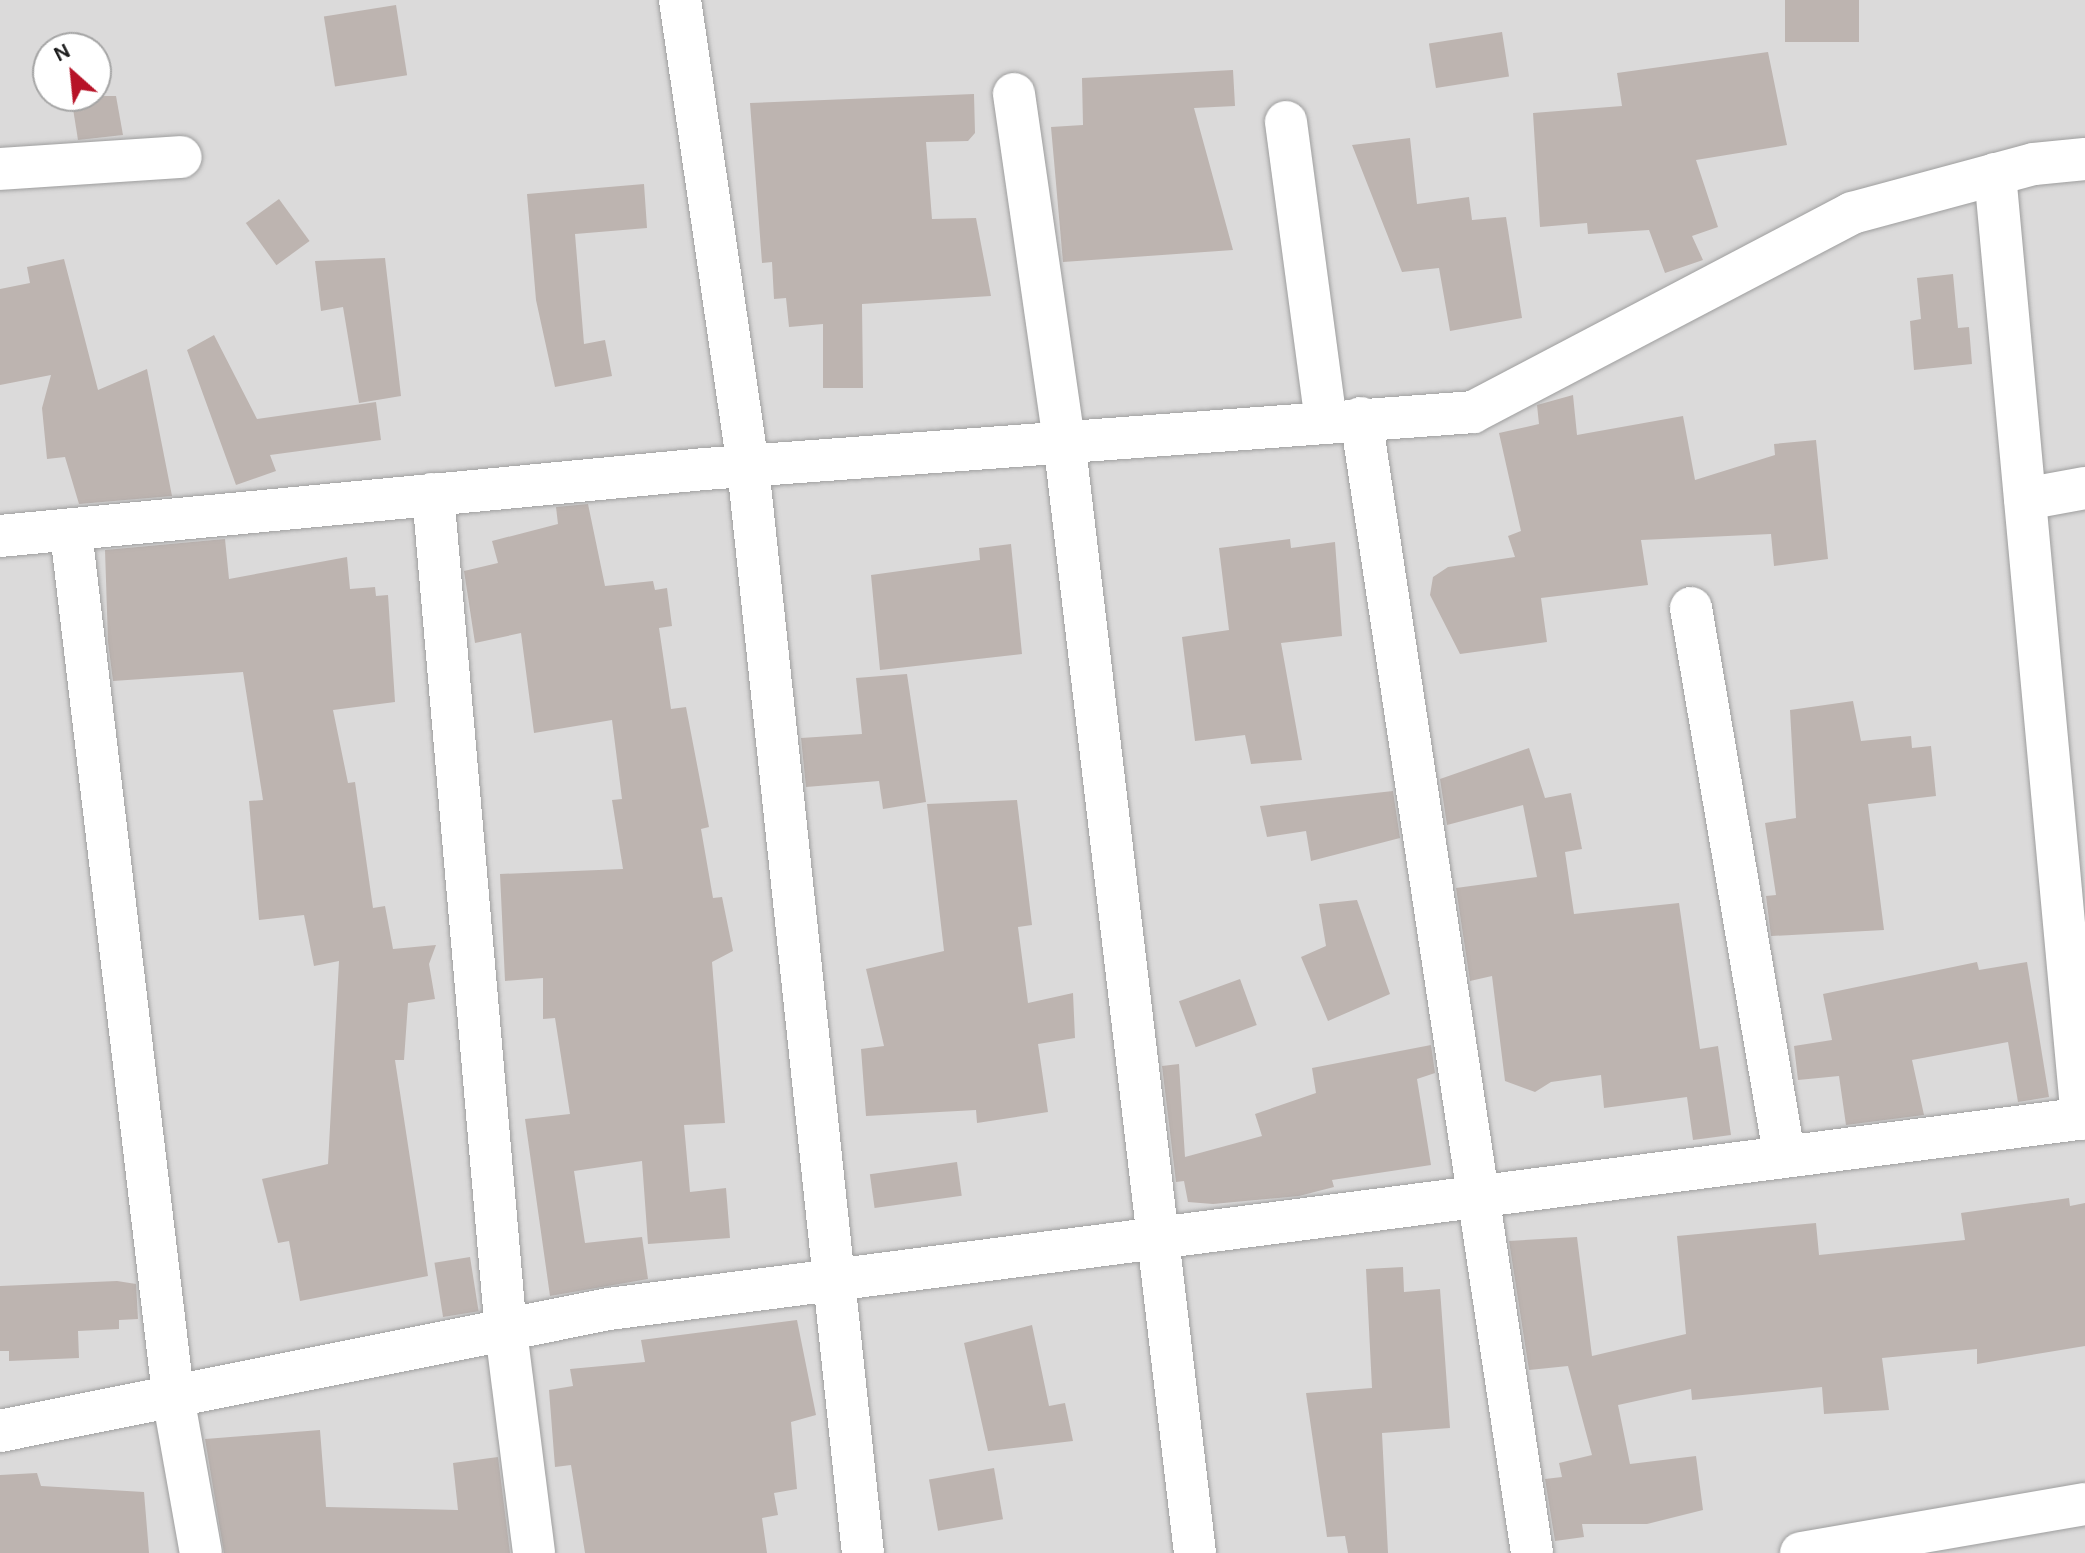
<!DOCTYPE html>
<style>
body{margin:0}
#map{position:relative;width:2085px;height:1553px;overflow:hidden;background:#ede9e3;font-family:Karla,sans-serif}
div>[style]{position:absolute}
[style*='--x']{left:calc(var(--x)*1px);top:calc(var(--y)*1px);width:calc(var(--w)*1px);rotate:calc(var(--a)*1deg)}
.residential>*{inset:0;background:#dbdada}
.building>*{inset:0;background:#bdb4b0;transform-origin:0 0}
.roads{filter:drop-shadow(0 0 2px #9e9e9e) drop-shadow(0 0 2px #9e9e9e)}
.minor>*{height:42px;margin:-21px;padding:0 21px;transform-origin:21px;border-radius:21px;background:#fff}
span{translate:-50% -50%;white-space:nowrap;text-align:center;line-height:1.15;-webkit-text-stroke:7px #fff;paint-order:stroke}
.north{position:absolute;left:32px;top:32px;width:80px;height:80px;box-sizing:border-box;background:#fff;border:2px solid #a5a5a5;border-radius:50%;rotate:333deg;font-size:22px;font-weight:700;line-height:32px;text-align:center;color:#1d1d1d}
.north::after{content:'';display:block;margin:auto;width:28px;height:36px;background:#b71227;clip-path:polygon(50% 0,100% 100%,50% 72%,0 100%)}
</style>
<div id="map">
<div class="residential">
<i style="clip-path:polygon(evenodd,0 0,2085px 0,2085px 1553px,0 1553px,0 0,48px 48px,96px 48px,96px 96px,48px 96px,48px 48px)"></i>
</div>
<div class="building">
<i style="left:1785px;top:0;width:74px;height:42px"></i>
<i style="left:396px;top:5px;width:71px;height:73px;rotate:81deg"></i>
<i style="left:1502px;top:32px;width:45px;height:74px;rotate:81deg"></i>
<i style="clip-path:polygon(1768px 52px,1787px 145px,1696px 160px,1718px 227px,1692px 236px,1703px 260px,1665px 273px,1649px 230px,1588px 234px,1587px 223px,1540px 227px,1533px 113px,1622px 106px,1617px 73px)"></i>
<i style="clip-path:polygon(1233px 70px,1235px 106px,1194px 108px,1233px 250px,1063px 262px,1051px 127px,1083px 125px,1082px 78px)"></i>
<i style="clip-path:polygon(974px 94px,975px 133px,968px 141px,926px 142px,932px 219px,976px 218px,991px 296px,862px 304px,863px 388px,823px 388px,823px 324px,789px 327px,786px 298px,774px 299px,772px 262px,762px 263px,750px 103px)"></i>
<i style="clip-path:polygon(71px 96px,116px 96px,123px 135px,78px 140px)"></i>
<i style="clip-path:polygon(1410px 138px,1417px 204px,1469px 197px,1472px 220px,1506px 217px,1522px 318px,1450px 331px,1439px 268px,1402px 272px,1352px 145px)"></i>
<i style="clip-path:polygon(644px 184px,647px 228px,575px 234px,584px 344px,605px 340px,612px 376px,555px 387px,536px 300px,527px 194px)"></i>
<i style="left:279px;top:199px;width:52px;height:41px;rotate:54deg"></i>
<i style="clip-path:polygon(385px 258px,401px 396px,359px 403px,343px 307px,321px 311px,315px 261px)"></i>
<i style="clip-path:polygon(64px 259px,98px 390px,147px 369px,172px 496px,79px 504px,65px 457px,47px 459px,42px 408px,51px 375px,0 385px,0 289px,30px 283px,27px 267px)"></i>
<i style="clip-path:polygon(1953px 274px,1958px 328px,1969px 327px,1972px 364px,1914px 370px,1910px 321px,1921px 319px,1917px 278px)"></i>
<i style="clip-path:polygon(214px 335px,257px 419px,376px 402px,381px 440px,270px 455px,276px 471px,236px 485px,187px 350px)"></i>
<i style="clip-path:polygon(1573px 395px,1577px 435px,1683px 416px,1695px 480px,1775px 455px,1774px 444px,1816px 440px,1828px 559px,1774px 566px,1771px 534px,1641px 540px,1648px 585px,1541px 598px,1547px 642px,1460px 654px,1430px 595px,1433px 577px,1448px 567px,1515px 557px,1508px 536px,1521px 531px,1499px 433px,1539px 424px,1537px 405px)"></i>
<i style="clip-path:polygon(588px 504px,605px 586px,653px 581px,655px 590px,667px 588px,672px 626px,659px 628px,671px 709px,686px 707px,709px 827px,701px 829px,713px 898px,722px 897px,733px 951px,712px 962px,725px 1123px,684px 1125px,690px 1192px,726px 1188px,730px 1238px,648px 1244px,642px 1161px,574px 1171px,585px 1243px,642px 1237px,648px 1279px,550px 1296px,525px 1119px,570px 1114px,555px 1018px,543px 1019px,543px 978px,505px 981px,500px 874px,623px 869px,612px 800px,622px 799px,612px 720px,534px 733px,521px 633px,475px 643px,464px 571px,498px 563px,492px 541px,558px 524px,556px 507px)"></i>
<i style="clip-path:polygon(225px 539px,229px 579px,347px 557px,350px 589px,375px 587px,376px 596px,388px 595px,395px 702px,333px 710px,348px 783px,355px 782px,373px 908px,385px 906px,393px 949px,436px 945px,429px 964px,435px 999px,408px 1003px,404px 1060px,395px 1060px,428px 1276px,300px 1301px,289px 1241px,278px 1243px,262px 1179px,328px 1164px,339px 961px,314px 966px,304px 915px,259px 920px,249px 801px,263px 800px,243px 672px,113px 681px,108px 642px,105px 550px)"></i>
<i style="clip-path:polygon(1290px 539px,1291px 548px,1335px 542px,1342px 636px,1281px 643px,1302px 760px,1251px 764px,1245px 735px,1195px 741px,1182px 637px,1229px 630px,1219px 548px)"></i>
<i style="clip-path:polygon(1011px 544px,1022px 654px,880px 670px,871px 575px,980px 560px,979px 548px)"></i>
<i style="clip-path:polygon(907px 674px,926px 802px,883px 809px,879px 781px,806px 787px,801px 738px,862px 734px,856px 678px)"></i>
<i style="clip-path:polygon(1853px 701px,1861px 741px,1911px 736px,1912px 748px,1931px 746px,1936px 796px,1868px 804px,1884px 930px,1771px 936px,1766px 896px,1776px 895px,1765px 823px,1796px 818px,1790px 710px)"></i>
<i style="clip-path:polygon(1529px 748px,1545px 798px,1571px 793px,1582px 849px,1565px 852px,1574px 914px,1679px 903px,1700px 1049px,1718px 1046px,1731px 1135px,1693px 1140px,1687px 1097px,1604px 1108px,1601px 1075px,1551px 1082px,1535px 1092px,1505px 1081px,1492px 976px,1470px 981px,1456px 888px,1537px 877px,1523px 805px,1447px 825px,1440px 779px)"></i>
<i style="clip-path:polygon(1393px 791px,1400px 838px,1311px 861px,1306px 831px,1267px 837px,1260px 806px)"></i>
<i style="clip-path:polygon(1017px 800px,1032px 925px,1018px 927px,1028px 1003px,1073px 993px,1075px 1038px,1038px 1044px,1048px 1112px,977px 1123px,976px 1110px,866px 1116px,861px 1049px,884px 1046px,866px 969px,944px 951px,927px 804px)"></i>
<i style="clip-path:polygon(1357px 900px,1390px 994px,1328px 1021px,1301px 957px,1326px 946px,1319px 904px)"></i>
<i style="clip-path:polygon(1977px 962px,1979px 970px,2027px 962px,2049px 1097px,2018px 1102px,2008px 1042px,1912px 1060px,1924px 1115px,1846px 1125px,1839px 1076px,1798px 1080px,1794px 1046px,1832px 1040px,1823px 994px)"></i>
<i style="left:1240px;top:979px;width:49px;height:65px;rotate:70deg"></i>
<i style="clip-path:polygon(1431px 1045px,1435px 1073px,1417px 1079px,1431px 1165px,1332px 1180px,1334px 1187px,1299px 1196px,1213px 1204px,1188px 1202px,1184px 1181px,1176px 1182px,1162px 1066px,1179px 1064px,1185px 1157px,1262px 1136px,1255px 1114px,1316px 1093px,1312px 1068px)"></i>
<i style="left:957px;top:1162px;width:34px;height:88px;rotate:82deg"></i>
<i style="clip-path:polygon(2069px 1198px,2070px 1206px,2085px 1203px,2085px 1346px,1977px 1364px,1977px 1349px,1882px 1358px,1889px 1410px,1824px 1414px,1822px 1387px,1692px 1400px,1691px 1389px,1618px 1405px,1630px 1464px,1696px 1456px,1703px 1510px,1647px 1524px,1582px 1524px,1584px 1537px,1555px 1541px,1545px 1479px,1562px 1477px,1559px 1463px,1592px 1455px,1568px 1366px,1529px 1370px,1509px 1241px,1577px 1237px,1592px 1356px,1686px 1334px,1677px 1236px,1816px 1223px,1819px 1255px,1965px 1240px,1961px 1213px)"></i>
<i style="left:470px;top:1257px;width:55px;height:36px;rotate:81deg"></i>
<i style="clip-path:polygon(1403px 1267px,1404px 1292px,1440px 1289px,1450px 1428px,1382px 1433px,1388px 1553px,1348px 1553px,1345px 1536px,1327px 1537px,1306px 1393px,1372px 1388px,1366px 1269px)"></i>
<i style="clip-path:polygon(117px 1281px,136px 1284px,138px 1319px,119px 1320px,119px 1329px,78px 1331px,79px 1358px,9px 1361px,9px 1351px,0 1351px,0 1286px)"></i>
<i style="clip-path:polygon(797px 1320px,816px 1415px,791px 1422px,797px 1489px,774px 1493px,778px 1515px,762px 1518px,767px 1553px,585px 1553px,571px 1465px,555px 1467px,549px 1390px,573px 1386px,570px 1369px,645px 1362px,641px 1340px)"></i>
<i style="clip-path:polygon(1032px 1325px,1049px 1406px,1065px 1403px,1073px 1441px,988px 1451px,964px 1343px)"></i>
<i style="clip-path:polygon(320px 1430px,326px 1507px,458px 1510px,453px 1463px,498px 1457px,510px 1553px,224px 1553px,205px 1439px)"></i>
<i style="left:994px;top:1468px;width:52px;height:66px;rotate:80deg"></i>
<i style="clip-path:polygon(37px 1473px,41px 1486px,144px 1492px,149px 1553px,0 1553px,0 1475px)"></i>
</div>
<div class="roads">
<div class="minor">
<i style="--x:680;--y:0;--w:472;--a:81.7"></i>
<i style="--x:748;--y:467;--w:1092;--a:83.96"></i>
<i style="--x:1014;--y:94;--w:358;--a:81.8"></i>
<i style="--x:1065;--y:448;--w:1113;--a:83.29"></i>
<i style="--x:1286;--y:122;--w:303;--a:82.4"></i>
<i style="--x:0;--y:169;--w:181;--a:-3.8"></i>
<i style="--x:1995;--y:174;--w:949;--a:84.74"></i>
<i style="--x:1361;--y:418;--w:1148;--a:81.43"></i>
<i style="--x:433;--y:494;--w:840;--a:85.02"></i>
<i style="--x:506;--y:1331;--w:224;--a:82.8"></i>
<i style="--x:2025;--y:499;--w:61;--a:-10.4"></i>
<i style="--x:71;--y:532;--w:876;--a:83.25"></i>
<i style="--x:174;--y:1402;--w:153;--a:79.9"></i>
<i style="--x:0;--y:536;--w:708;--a:-5.43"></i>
<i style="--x:705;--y:469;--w:770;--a:-4.24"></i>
<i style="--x:1473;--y:412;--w:428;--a:-27.7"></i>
<i style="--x:1852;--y:213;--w:188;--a:-15.1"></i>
<i style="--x:2034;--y:164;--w:51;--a:-5.6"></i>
<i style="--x:1691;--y:608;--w:554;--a:80.33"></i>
<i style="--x:0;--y:1431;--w:621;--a:-11.33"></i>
<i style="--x:609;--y:1309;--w:1488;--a:-7.37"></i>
<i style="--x:1801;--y:1553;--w:288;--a:-9.8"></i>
</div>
</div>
<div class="north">N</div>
</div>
